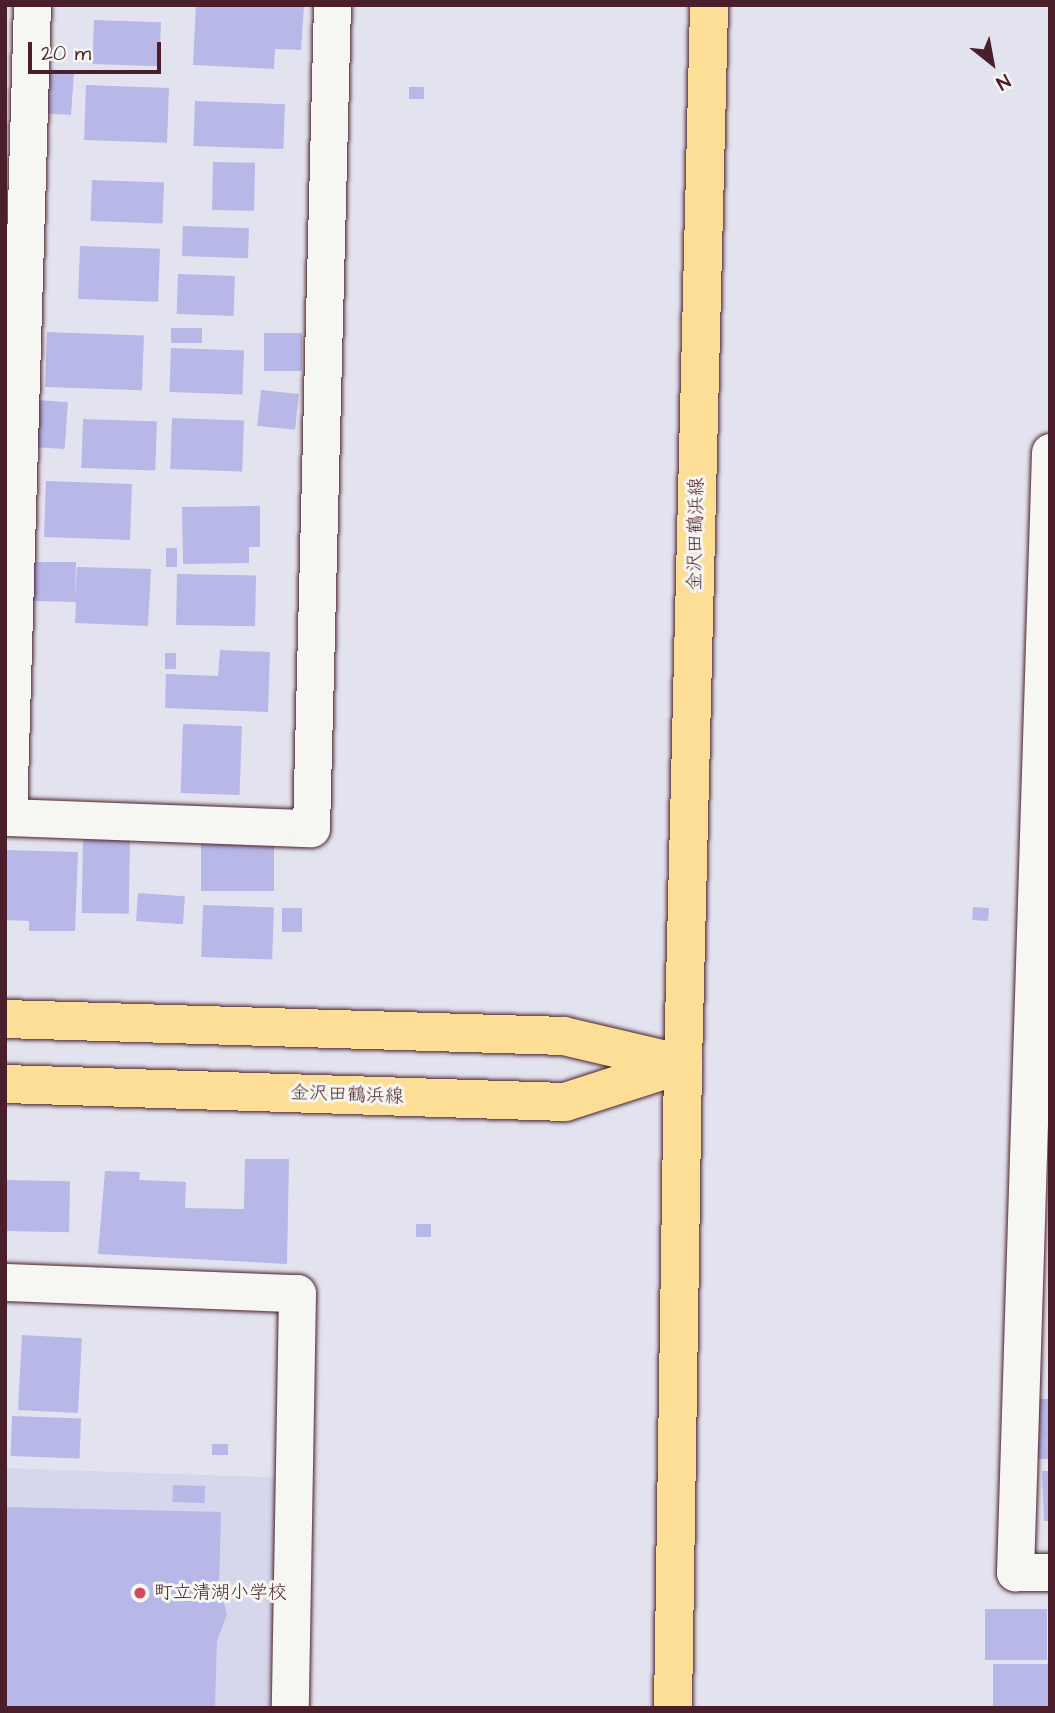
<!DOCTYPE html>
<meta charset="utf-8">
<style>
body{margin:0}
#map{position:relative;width:1055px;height:1713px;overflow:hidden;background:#e3e3ef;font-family:"Architects Daughter","Klee One",sans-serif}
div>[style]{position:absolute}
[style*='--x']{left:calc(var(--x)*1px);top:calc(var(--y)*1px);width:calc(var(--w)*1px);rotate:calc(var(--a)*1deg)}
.built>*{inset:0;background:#d6d6ed;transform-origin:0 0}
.building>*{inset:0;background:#b7b7e8;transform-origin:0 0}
.roads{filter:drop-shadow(0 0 2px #4a1f2b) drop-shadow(0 0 2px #4a1f2b)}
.street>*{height:37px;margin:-18.5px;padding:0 18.5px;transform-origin:18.5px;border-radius:18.5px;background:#f6f6f2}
.primary>*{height:38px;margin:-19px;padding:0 19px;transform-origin:19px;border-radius:19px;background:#fdde96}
.highway>*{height:38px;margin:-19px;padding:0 19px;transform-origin:19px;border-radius:19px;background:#fdde96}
.dots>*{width:19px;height:19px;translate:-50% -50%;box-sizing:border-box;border:4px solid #f6f6f2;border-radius:50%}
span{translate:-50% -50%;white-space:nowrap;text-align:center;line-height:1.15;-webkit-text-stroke:6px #f6f6f2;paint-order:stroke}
.street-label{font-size:19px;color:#4a1f2b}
.poi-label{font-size:19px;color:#4a1f2b}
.left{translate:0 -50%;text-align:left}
.frame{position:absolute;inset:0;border:7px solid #4a1f2b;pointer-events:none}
.north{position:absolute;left:957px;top:28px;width:70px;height:70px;-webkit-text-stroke:5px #f6f6f2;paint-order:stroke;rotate:149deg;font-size:19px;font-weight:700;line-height:28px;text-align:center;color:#4a1f2b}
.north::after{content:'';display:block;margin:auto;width:24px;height:32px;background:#4a1f2b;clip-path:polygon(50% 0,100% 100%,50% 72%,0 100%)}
.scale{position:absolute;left:28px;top:42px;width:133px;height:32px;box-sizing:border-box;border:4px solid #4a1f2b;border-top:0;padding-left:9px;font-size:21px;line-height:24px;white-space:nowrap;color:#4a1f2b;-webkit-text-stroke:5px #f6f6f2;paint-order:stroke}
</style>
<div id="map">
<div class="built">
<i style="left:5px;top:1468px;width:273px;height:240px;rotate:2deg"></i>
</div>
<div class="building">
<i style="clip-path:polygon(196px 5px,304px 5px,301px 50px,275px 49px,274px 69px,193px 65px)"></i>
<i style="left:94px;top:20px;width:67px;height:44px;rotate:2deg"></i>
<i style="left:43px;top:71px;width:31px;height:42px;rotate:4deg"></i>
<i style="left:86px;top:85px;width:83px;height:55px;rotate:2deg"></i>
<i style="left:409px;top:87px;width:15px;height:12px"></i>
<i style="left:195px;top:101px;width:90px;height:45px;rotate:2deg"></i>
<i style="left:213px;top:162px;width:42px;height:48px;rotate:1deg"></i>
<i style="left:92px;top:180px;width:72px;height:41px;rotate:2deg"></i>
<i style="left:183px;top:226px;width:66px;height:30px;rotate:2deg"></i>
<i style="left:80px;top:246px;width:80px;height:53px;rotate:2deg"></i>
<i style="left:178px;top:274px;width:57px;height:40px;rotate:2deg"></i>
<i style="left:171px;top:328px;width:31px;height:15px"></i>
<i style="left:47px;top:332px;width:97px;height:55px;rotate:2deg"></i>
<i style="left:264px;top:333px;width:38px;height:38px"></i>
<i style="left:171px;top:348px;width:73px;height:44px;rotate:2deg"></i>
<i style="left:261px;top:390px;width:38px;height:36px;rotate:6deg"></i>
<i style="left:37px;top:400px;width:31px;height:47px;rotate:4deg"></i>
<i style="left:172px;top:418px;width:72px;height:51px;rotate:2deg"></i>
<i style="left:83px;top:419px;width:74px;height:49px;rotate:2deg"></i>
<i style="left:46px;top:481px;width:86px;height:56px;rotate:2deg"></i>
<i style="clip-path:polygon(260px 506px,260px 547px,249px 547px,249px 563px,183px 564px,182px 507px)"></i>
<i style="left:166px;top:548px;width:11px;height:19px"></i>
<i style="clip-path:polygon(32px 562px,76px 562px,75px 597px,77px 567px,151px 569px,148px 626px,75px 623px,76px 602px,32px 601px)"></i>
<i style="left:177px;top:574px;width:79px;height:51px;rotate:1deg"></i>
<i style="clip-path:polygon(220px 650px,270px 652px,268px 712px,165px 708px,166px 674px,218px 676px)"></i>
<i style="left:165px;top:653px;width:11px;height:16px"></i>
<i style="left:183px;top:724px;width:59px;height:69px;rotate:2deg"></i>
<i style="left:83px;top:839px;width:47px;height:74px;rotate:1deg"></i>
<i style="left:274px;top:842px;width:49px;height:73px;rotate:90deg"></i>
<i style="clip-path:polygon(5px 850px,78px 852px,75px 931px,29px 931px,29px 921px,5px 920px)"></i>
<i style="left:138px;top:893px;width:47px;height:28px;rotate:4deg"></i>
<i style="left:203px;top:905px;width:71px;height:52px;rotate:2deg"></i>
<i style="left:973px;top:907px;width:16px;height:13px;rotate:4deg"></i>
<i style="left:282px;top:908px;width:20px;height:24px"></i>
<i style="clip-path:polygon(245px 1159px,289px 1159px,287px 1264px,98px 1254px,105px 1171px,140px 1172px,139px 1180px,186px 1182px,185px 1208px,244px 1209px)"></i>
<i style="left:5px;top:1180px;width:65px;height:51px;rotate:1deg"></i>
<i style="left:431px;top:1224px;width:13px;height:15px;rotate:90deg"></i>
<i style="left:22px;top:1335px;width:60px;height:75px;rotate:3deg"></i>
<i style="left:1024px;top:1399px;width:26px;height:60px"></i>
<i style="left:12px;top:1416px;width:69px;height:40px;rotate:2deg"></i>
<i style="left:228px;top:1444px;width:11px;height:16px;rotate:90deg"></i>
<i style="clip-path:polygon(1042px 1471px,1050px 1471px,1050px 1521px,1044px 1521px)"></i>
<i style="left:173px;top:1485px;width:32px;height:17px;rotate:2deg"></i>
<i style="clip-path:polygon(5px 1507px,221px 1512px,219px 1587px,227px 1614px,217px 1641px,215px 1708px,5px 1708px)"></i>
<i style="left:985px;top:1609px;width:62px;height:51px"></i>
<i style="left:993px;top:1664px;width:57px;height:44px"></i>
</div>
<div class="roads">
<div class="street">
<i style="--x:1050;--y:452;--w:1121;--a:91.79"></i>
<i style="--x:1015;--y:1572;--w:35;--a:0"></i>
<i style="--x:5;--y:817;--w:306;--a:2.1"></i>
<i style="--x:311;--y:828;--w:823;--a:-88.54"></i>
<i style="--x:8;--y:817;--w:812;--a:-88.31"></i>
<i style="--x:5;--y:1282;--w:292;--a:2.2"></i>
<i style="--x:297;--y:1293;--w:415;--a:91"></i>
</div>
<div class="primary">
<i style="--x:5;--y:1019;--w:559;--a:1.74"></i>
<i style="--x:564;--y:1036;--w:122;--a:13.2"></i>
<i style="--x:683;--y:1064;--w:1059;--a:-88.59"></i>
<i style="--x:5;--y:1084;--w:560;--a:1.84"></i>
<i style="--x:565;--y:1102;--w:124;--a:-17.9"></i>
</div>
<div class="highway">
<i style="--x:673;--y:1708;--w:644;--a:-89.11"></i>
</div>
</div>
<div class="dots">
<i style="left:140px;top:1593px;background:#d1495b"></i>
</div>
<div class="street-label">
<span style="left:696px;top:534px;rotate:-89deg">金沢田鶴浜線</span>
<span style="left:347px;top:1095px;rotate:2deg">金沢田鶴浜線</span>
</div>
<div class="poi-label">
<span class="left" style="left:154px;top:1593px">町立清湖小学校</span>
</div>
<div class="frame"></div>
<div class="north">N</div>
<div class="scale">20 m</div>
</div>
